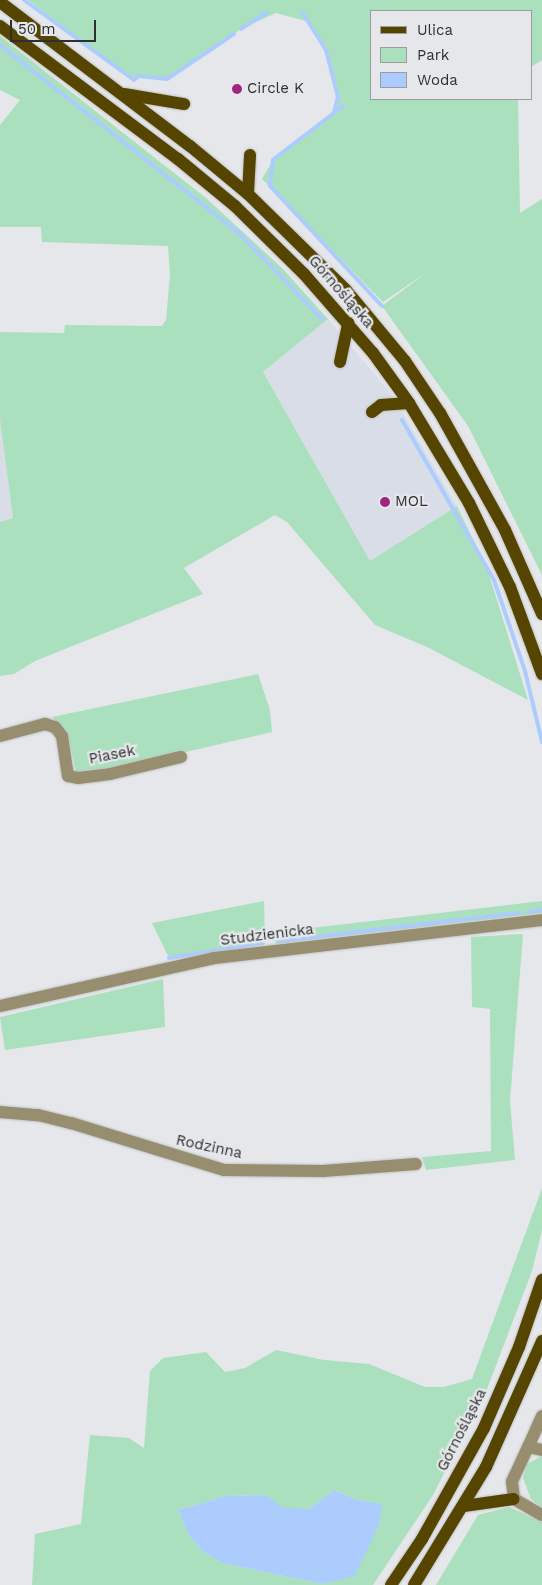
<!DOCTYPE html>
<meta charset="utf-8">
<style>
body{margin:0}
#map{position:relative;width:542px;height:1585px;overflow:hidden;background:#e5e7ea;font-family:"Work Sans",sans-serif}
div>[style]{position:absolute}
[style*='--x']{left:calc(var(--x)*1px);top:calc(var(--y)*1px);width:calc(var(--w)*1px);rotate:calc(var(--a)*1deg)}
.built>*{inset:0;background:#d8dde7}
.green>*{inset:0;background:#abe0be}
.water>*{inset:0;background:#acccfd}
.stream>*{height:4px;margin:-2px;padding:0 2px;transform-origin:2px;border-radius:2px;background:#acccfd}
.roads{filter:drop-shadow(0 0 1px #c0c2c5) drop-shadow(0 0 1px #c0c2c5)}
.minor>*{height:12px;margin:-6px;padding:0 6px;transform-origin:6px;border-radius:6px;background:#978e70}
.major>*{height:12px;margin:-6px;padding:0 6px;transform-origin:6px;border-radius:6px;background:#564500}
.dots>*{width:14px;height:14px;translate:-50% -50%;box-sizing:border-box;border:2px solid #e5e7ea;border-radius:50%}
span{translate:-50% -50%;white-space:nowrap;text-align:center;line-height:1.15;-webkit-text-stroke:4.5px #e5e7ea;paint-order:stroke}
.poi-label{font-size:15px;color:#2e2f30}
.left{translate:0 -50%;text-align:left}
.street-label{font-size:15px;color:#2e2f30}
.legend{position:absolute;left:370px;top:10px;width:162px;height:90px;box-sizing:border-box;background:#e5e7ea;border:1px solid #9c9da0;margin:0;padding:6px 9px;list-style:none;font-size:15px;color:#2e2f30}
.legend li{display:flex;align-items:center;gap:10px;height:25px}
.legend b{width:25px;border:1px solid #9c9da0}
.scale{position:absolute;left:10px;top:20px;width:86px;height:22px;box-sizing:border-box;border:2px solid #2e2f30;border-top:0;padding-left:6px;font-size:15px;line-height:18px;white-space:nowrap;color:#2e2f30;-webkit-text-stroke:4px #e5e7ea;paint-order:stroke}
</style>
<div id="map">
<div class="built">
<i style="clip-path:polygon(328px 319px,393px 396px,457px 506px,370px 561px,263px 372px)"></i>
<i style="clip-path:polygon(0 420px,13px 518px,0 522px)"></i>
</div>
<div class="green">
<i style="clip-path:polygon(28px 0,542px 0,542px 60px,531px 67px,531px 11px,371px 11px,371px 99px,518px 99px,520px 213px,542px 199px,542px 575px,468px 426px,382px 306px,427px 272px,383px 302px,262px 179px,273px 160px,334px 112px,338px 97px,326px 50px,309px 22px,276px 13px,241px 29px,167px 79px,139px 76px,134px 80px)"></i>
<i style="clip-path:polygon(0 36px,206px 198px,282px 268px,328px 319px,263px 372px,370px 561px,457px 506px,487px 568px,528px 700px,429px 648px,375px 625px,287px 522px,275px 515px,184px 568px,203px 594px,35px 661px,14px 674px,0 676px,0 522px,13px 518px,0 420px,0 332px,64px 333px,65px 325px,162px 326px,166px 320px,170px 275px,168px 246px,42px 242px,41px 227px,0 227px,0 125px,20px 100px,0 90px)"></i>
<i style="clip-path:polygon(258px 674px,270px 710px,272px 732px,95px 773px,76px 773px,68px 735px,52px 717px)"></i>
<i style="clip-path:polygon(264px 901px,265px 940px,169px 958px,152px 923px)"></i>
<i style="clip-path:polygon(542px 901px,542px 913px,276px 944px,271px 928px,277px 932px)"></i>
<i style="clip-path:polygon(523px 934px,510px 1101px,515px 1160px,426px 1170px,422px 1157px,491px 1151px,490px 1009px,472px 1007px,471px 937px)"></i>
<i style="clip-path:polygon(163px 979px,165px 1027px,5px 1050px,0 1017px)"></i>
<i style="clip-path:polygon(evenodd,542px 1188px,542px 1230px,532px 1271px,487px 1389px,433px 1495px,373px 1585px,32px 1585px,35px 1534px,81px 1524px,90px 1435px,129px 1438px,144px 1448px,150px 1371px,163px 1358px,206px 1352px,225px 1372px,245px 1368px,276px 1350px,324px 1360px,369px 1364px,425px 1387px,444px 1387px,472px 1379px,542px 1188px,334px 1490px,358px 1500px,381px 1504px,323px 1584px,222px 1563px,201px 1550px,188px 1534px,178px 1510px,226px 1496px,264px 1495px,284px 1509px,309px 1509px,334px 1490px)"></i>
<i style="clip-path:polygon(542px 1456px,542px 1508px,531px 1499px,523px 1478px,527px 1464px)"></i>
<i style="clip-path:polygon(509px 1507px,542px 1522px,542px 1585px,436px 1585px,478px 1515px)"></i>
</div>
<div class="water">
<i style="clip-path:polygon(334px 1490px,358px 1500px,382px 1504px,380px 1522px,355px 1576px,323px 1584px,222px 1563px,201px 1550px,188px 1534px,178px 1510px,226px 1496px,265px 1495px,284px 1508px,309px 1509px)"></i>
</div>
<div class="stream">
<i style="--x:24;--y:0;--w:136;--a:36"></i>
<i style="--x:134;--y:80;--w:6;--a:-39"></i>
<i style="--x:139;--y:76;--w:28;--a:6"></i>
<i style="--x:167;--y:79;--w:81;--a:-33.9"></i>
<i style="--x:302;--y:12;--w:45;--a:57.7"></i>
<i style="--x:326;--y:50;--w:49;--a:75.7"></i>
<i style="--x:338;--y:97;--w:16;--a:105"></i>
<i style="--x:241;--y:29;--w:31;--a:-33"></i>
<i style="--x:0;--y:45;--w:303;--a:38.2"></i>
<i style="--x:238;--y:232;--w:121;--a:46"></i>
<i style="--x:343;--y:106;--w:88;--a:142.4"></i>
<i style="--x:273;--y:160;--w:26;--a:97"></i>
<i style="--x:270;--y:186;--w:164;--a:47"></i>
<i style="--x:402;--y:420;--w:185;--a:60.1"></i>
<i style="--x:494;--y:580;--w:96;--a:71.2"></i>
<i style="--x:525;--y:671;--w:73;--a:76.5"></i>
<i style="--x:529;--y:912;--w:13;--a:-9"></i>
<i style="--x:280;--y:941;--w:240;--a:-6.7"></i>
<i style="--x:169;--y:958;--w:95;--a:-9.1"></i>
</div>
<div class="roads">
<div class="minor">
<i style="--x:0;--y:736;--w:47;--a:-14.9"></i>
<i style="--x:45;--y:724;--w:10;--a:17"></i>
<i style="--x:55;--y:727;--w:11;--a:52"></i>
<i style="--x:62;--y:736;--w:40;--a:81.5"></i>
<i style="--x:68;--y:776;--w:10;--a:11"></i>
<i style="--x:78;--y:778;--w:32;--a:-7"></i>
<i style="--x:110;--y:774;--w:73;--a:-13.5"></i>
<i style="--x:0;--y:1006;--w:219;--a:-12.6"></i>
<i style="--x:214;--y:958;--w:330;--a:-6.6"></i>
<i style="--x:0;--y:1112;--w:38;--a:5"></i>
<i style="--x:38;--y:1115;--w:34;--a:14"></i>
<i style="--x:71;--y:1123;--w:160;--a:17.1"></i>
<i style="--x:224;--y:1170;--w:99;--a:0.6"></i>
<i style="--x:323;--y:1171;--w:93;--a:-4.3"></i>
<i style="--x:542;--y:1416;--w:34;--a:114"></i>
<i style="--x:528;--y:1447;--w:14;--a:12"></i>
<i style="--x:528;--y:1447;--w:38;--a:115"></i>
<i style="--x:512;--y:1482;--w:17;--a:83"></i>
<i style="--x:514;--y:1499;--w:32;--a:30"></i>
</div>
<div class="major">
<i style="--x:0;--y:2;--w:238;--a:37.2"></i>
<i style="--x:190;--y:146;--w:75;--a:39.6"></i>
<i style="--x:248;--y:194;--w:137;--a:44.4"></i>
<i style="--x:346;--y:290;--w:92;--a:50.3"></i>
<i style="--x:405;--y:361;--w:63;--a:56.1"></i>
<i style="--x:440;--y:413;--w:134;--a:60.9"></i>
<i style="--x:505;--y:530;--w:92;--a:66.2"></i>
<i style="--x:0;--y:26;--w:222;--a:36.8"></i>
<i style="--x:178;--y:159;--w:74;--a:39.5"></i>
<i style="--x:235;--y:206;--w:97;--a:44.6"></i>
<i style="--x:304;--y:274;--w:105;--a:48.9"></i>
<i style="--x:373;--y:353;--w:62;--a:54.2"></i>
<i style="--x:409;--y:403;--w:117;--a:59"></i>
<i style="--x:469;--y:503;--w:93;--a:64"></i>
<i style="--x:510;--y:587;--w:93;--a:69.8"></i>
<i style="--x:124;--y:94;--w:61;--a:9.5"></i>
<i style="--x:248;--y:194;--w:39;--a:-87"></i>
<i style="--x:340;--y:362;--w:40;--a:-78"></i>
<i style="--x:372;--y:412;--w:11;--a:-38"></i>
<i style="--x:381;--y:405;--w:28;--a:-4"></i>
<i style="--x:464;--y:1506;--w:50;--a:-8"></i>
<i style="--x:391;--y:1585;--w:55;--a:-56"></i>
<i style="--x:422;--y:1539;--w:127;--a:-60.8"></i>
<i style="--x:484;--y:1428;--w:88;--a:-66.6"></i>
<i style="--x:519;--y:1347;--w:71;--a:-71.1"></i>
<i style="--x:414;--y:1585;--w:138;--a:-58.6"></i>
<i style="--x:486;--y:1467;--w:138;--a:-66"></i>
</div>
</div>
<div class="dots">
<i style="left:237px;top:89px;background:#a0277f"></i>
<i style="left:385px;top:502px;background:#a0277f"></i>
</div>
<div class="poi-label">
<span class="left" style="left:247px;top:89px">Circle K</span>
<span class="left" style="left:395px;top:502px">MOL</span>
</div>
<div class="street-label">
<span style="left:341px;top:292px;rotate:49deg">Górnośląska</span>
<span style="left:112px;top:755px;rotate:-11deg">Piasek</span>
<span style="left:267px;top:935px;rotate:-7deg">Studzienicka</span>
<span style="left:209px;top:1147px;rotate:12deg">Rodzinna</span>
<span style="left:462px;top:1430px;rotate:-63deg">Górnośląska</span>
</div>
<ul class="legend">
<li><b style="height:6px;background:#564500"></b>Ulica</li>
<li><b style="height:14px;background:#abe0be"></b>Park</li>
<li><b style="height:14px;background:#acccfd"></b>Woda</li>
</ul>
<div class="scale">50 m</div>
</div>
